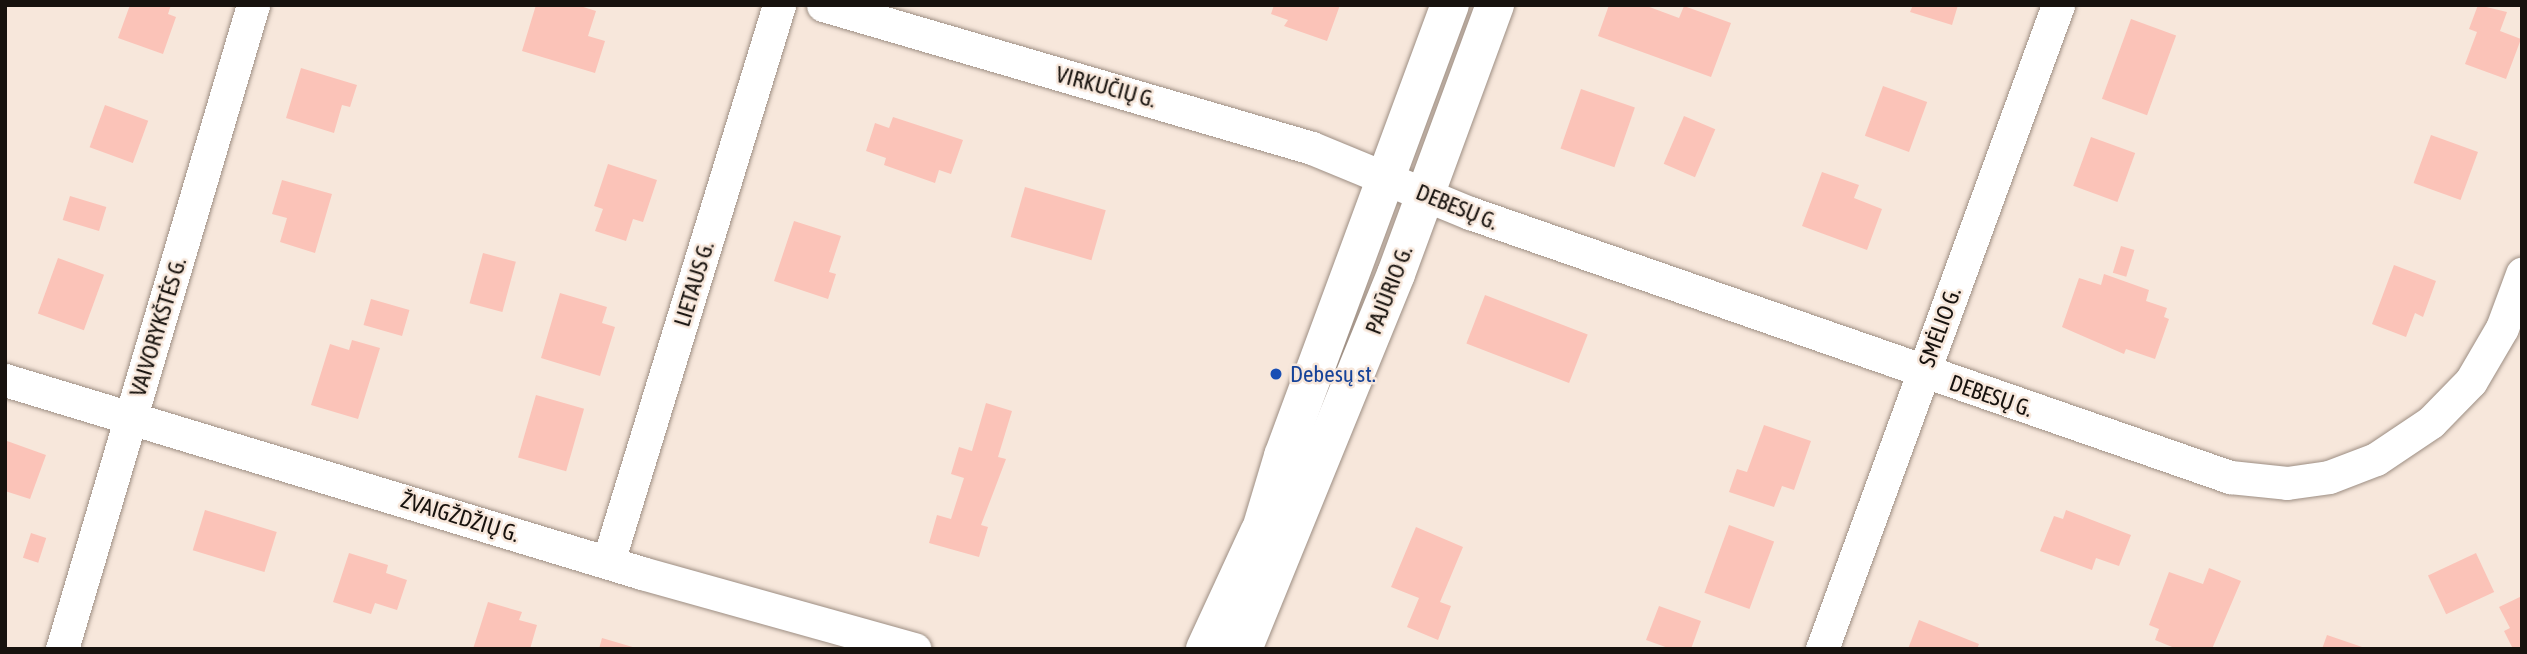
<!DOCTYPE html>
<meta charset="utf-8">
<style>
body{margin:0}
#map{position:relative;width:2527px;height:654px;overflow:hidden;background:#f7e7db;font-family:"Asap Condensed",sans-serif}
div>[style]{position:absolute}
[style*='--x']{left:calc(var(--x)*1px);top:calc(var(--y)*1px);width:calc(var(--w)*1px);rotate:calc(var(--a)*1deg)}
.building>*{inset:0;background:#fbc3b8;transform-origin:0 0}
.roads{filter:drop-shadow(0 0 2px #9d8e83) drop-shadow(0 0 2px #9d8e83)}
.minor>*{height:33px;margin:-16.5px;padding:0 16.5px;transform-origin:16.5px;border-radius:16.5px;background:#fff}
.secondary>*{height:38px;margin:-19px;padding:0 19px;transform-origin:19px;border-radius:19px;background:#fff}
.trunk>*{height:38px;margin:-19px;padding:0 19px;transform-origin:19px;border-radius:19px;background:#fff}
.dots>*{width:19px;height:19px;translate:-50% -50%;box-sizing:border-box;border:4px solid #f7e7db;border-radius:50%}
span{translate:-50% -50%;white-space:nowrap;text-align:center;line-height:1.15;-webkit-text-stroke:5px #f7e7db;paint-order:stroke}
.street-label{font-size:23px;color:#17120e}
.transit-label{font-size:23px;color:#164399}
.left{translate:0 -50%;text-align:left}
.frame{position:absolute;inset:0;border:7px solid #17120e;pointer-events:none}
</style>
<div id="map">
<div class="building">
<i style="clip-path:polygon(130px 5px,171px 5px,168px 14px,176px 17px,163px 54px,118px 38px)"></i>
<i style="clip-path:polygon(536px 5px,577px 5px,596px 11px,588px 36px,605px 41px,595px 73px,522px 51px)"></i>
<i style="clip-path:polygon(1274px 5px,1340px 5px,1327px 41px,1284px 26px,1288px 20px,1271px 14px)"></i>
<i style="clip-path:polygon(1609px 5px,1644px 5px,1679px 18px,1684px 6px,1731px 23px,1711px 77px,1598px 36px)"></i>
<i style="clip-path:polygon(1913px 5px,1958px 5px,1952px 25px,1910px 12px)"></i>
<i style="clip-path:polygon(2478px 5px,2507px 12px,2500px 31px,2521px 39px,2506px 79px,2465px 64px,2477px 32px,2469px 29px)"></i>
<i style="left:2131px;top:19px;width:48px;height:85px;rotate:20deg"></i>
<i style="clip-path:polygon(301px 68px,357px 85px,350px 107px,342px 105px,334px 133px,286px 118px)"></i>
<i style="left:1883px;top:86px;width:47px;height:53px;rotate:20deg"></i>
<i style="left:1581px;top:89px;width:57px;height:63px;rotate:19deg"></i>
<i style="left:105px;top:105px;width:46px;height:45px;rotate:20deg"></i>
<i style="left:1684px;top:116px;width:34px;height:52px;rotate:23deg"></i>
<i style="clip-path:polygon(893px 117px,963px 140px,951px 174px,939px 170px,935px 183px,884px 165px,886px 158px,866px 151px,875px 123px,889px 128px)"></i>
<i style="left:2431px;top:135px;width:50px;height:51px;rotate:20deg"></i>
<i style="left:2091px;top:137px;width:47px;height:52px;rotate:20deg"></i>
<i style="clip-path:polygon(608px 164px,657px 180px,643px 222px,633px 219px,626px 241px,595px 231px,603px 209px,594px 206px)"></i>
<i style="clip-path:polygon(1822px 172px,1859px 185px,1854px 198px,1882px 209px,1867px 250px,1802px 226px)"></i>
<i style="clip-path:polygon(282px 180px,332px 194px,315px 253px,280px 242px,287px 218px,272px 214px)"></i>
<i style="left:1025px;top:187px;width:84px;height:52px;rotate:16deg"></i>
<i style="left:70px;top:196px;width:38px;height:25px;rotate:17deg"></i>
<i style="clip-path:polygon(794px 221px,841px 236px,829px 272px,836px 274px,828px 299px,774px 281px)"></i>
<i style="left:2121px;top:246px;width:14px;height:28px;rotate:17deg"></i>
<i style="left:483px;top:253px;width:34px;height:52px;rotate:15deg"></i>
<i style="left:58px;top:258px;width:49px;height:59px;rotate:20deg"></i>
<i style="clip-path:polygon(2394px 265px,2436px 281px,2423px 317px,2415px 313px,2406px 337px,2372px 324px)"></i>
<i style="clip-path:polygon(2104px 274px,2149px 290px,2146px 301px,2167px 308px,2164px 317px,2169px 319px,2155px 359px,2126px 349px,2124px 354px,2062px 327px,2079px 278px,2101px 285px)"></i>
<i style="clip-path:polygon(560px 293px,607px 307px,602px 323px,615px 327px,600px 376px,541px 358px)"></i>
<i style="left:1485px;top:295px;width:110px;height:52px;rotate:21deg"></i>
<i style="left:371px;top:299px;width:40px;height:27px;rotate:16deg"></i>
<i style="clip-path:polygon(352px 340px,380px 348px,358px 419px,311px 405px,330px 344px,349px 350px)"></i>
<i style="left:536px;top:395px;width:50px;height:65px;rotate:16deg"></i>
<i style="clip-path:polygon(986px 403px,1012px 411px,998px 457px,1006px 459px,981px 525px,988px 527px,979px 557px,929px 543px,937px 515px,951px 519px,964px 478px,951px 474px,959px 447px,972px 451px)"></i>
<i style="clip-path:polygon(1764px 425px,1811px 441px,1794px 490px,1782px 486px,1774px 507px,1729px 492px,1737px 469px,1747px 472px)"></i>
<i style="clip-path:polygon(7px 441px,46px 455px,30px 499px,5px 491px)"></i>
<i style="left:205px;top:510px;width:75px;height:42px;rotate:17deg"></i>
<i style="clip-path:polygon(2066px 510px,2131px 535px,2119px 566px,2096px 558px,2092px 570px,2040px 551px,2054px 516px,2063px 519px)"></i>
<i style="left:1729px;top:525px;width:48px;height:72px;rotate:20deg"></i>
<i style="clip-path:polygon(1416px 527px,1463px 547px,1440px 602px,1451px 606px,1438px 640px,1407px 627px,1419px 598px,1391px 587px)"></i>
<i style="left:31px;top:533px;width:16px;height:26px;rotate:18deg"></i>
<i style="clip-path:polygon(349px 553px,388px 565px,386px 573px,407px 580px,397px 610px,375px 603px,371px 614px,333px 602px)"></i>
<i style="left:2476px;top:553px;width:43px;height:53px;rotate:65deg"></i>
<i style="clip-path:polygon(2209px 568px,2241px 581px,2212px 649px,2177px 649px,2155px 640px,2159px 629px,2149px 625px,2169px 572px,2203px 584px)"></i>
<i style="clip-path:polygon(2522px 596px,2522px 649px,2513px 649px,2504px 631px,2510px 628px,2499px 607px)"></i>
<i style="clip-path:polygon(488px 602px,522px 612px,519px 620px,537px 625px,530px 649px,473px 649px)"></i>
<i style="clip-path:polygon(1659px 606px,1701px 621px,1691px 649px,1671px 649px,1646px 640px)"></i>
<i style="clip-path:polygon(1919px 620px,1979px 644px,1977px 649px,1908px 649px)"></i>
<i style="clip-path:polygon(2327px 635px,2365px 648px,2365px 649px,2322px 649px)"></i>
<i style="clip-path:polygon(602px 638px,636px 648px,636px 649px,599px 649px)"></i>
</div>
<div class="roads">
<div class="minor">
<i style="--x:823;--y:5;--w:509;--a:16.3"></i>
<i style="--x:1312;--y:148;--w:171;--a:22.4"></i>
<i style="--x:1470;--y:213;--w:805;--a:19.16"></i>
<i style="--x:2230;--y:477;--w:57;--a:6"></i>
<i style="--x:2287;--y:483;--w:42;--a:-8.1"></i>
<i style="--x:2329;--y:477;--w:50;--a:-21"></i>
<i style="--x:2376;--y:459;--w:66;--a:-33.9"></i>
<i style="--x:2431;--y:422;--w:57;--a:-45.7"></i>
<i style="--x:2471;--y:381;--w:61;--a:-59.7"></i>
<i style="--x:2502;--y:328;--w:58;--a:-69.7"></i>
<i style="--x:5;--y:380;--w:666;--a:16.86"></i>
<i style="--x:642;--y:573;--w:283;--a:15.6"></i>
<i style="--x:608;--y:562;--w:583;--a:-72.93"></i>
<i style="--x:62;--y:649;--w:672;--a:-73.48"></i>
<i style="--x:1822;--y:649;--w:686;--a:-69.87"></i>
</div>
<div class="secondary">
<i style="--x:1250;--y:566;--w:115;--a:-73.3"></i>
<i style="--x:1283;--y:456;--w:481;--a:-69.7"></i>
<i style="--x:1243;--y:649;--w:405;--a:-67.8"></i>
<i style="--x:1396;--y:274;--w:287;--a:-69.8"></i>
</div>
<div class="trunk">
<i style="--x:1205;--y:649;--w:129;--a:-65.2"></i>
</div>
</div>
<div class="dots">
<i style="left:1276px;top:374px;background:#1a4fb4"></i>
</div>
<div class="street-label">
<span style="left:1106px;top:87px;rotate:15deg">VIRKUČIŲ G.</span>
<span style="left:1457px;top:207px;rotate:22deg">DEBESŲ G.</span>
<span style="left:694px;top:284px;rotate:-73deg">LIETAUS G.</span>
<span style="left:1389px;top:290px;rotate:-69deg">PAJŪRIO G.</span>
<span style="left:158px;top:327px;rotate:-73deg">VAIVORYKŠTĖS G.</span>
<span style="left:1940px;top:327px;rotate:-70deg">SMĖLIO G.</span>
<span style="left:1991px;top:396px;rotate:19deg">DEBESŲ G.</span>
<span style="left:460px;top:517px;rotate:17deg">ŽVAIGŽDŽIŲ G.</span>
</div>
<div class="transit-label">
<span class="left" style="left:1290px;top:374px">Debesų st.</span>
</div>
<div class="frame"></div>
</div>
